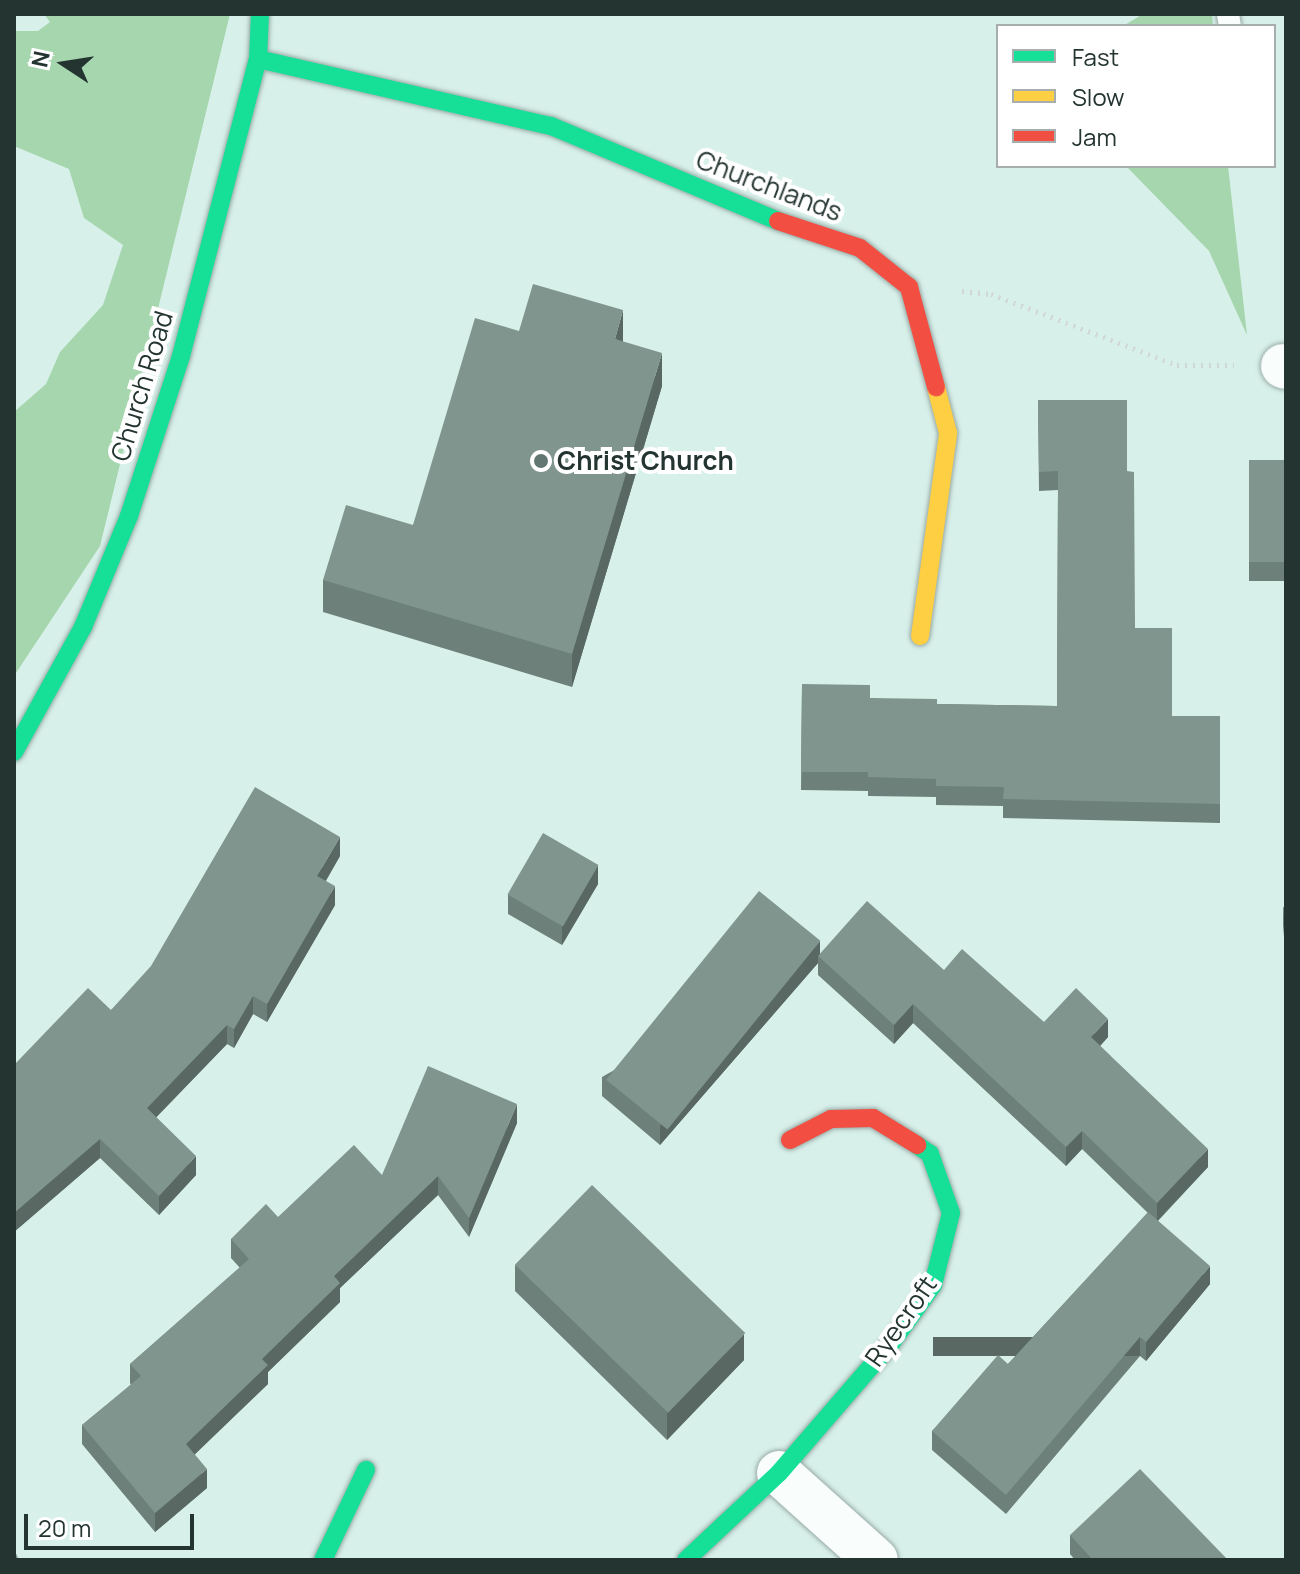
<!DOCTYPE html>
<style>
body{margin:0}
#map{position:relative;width:1300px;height:1574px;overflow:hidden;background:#d8f0ea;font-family:Manrope,sans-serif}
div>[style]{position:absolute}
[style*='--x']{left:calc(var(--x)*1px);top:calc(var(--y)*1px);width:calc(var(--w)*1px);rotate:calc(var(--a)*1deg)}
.forest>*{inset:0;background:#a5d6ad}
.path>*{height:5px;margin-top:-2.5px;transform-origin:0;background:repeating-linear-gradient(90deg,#d0d7d6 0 2px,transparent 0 8px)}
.roads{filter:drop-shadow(0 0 2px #99aba7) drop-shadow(0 0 2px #99aba7)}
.lane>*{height:22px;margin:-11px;padding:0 11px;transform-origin:11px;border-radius:11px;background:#f9fdfc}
.street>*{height:44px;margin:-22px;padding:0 22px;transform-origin:22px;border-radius:22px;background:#f9fdfc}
.fast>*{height:18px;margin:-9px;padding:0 9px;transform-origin:9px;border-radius:9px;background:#16e098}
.slow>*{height:18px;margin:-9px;padding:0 9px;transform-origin:9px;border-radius:9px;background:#ffcf43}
.jam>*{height:18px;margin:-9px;padding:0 9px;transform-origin:9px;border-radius:9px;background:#f24e42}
.wall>*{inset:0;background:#6d8079;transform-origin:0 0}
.shaded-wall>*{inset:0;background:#596863;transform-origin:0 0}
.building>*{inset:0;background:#7f958d;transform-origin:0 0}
.dots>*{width:22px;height:22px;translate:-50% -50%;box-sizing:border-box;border:4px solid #fff;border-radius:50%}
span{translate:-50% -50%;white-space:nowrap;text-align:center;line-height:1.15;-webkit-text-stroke:8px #fff;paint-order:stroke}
.street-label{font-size:26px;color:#233431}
.poi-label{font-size:26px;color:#233431;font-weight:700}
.left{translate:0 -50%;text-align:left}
.frame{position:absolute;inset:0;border:16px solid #233431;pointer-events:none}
.legend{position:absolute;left:996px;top:24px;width:280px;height:144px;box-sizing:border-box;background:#fff;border:2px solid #a7aead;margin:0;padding:10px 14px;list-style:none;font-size:24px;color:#233431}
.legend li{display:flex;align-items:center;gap:16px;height:40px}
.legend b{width:40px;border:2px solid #a7aead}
.north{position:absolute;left:24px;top:24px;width:80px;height:80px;-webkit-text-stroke:6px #fff;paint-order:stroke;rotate:282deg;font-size:22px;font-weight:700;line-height:32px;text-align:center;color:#233431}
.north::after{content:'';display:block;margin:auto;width:28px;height:36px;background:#233431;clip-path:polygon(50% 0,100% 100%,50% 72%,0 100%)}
.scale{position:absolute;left:24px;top:1514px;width:170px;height:36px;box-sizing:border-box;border:4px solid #233431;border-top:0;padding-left:10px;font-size:24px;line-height:28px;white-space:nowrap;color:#233431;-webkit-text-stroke:6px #fff;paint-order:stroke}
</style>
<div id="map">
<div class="forest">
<i style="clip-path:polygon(44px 14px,230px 14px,100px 546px,14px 676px,14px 412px,46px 384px,60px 352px,103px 305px,123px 245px,84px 218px,69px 169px,14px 146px,14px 31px,38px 31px,50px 22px)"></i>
<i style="clip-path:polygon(1143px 14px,1212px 14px,1213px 26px,1123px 26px)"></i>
<i style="clip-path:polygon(1126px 166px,1228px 166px,1247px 335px,1209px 251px)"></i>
</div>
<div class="path">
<i style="--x:962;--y:291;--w:29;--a:6"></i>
<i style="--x:991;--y:294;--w:199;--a:20.9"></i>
<i style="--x:1177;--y:365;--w:57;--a:0"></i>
</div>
<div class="roads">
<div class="lane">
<i style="--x:1228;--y:14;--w:12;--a:81"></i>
</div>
<div class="street">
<i style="--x:1283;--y:366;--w:3;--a:18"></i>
<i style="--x:779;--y:1473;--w:130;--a:41.9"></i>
</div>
<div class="fast">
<i style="--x:258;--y:59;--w:301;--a:12.9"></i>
<i style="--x:551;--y:126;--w:246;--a:22.7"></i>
<i style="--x:14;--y:752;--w:143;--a:-61.1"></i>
<i style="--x:83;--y:627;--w:120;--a:-67.5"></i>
<i style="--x:129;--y:516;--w:168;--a:-72"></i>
<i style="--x:181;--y:356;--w:307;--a:-75.5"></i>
<i style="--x:258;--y:59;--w:45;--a:-87.5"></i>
<i style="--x:323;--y:1560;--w:100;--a:-64.5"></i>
<i style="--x:686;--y:1560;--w:127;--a:-43.1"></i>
<i style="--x:779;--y:1473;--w:173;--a:-49.2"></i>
<i style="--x:892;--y:1342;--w:70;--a:-54.3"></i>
<i style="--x:933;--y:1285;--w:74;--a:-76"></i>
<i style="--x:951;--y:1213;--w:63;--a:-109.6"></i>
<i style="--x:930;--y:1154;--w:16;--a:-145"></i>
</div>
<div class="slow">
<i style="--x:920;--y:636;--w:205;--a:-82.1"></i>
<i style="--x:948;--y:433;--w:48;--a:-104.6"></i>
</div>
<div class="jam">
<i style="--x:778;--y:221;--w:86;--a:18.2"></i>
<i style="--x:860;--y:248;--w:63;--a:38.5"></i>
<i style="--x:909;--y:287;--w:104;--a:74.9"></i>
<i style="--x:790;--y:1140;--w:46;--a:-27.1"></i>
<i style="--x:831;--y:1119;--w:42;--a:-1.4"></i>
<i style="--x:873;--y:1118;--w:52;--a:31.5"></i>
</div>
</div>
<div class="wall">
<i style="clip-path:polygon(519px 331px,623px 342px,662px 386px,572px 687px,323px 612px,323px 580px,413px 525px)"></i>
<i style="clip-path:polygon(1038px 400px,1127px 471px,1135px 628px,1172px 716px,1220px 804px,1220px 823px,1003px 818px,1003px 806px,936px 805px,936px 797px,868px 796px,868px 791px,801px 790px,802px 684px,870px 698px,937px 704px,1057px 706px,1058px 490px,1039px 491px)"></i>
<i style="left:1286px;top:460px;width:121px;height:37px;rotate:90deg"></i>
<i style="clip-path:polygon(340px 856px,326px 881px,335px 905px,267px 1022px,253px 1014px,234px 1048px,227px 1044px,156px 1117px,196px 1175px,159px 1215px,100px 1158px,14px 1232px,14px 1065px,111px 1010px)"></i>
<i style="clip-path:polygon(598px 884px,562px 945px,508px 914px,508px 895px)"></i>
<i style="clip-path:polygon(1283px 907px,1286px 907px,1286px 957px,1283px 926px)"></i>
<i style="clip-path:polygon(820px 954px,944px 970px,1044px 1022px,1108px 1037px,1100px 1046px,1208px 1167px,1158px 1221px,1210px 1284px,1146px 1361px,1140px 1356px,1006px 1514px,932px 1450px,932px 1431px,1008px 1364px,1148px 1213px,1082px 1149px,1066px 1166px,913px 1023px,894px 1044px,818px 975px,818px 963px,660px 1145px,602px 1096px,602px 1077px)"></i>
<i style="clip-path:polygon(517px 1123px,469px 1237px,438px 1195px,340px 1288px,340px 1302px,268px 1372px,268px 1384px,194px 1454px,207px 1488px,155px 1532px,82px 1444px,82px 1425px,131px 1385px,130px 1383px,130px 1364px,240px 1268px,231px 1258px,231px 1239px,278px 1217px,382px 1175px)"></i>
<i style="clip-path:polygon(515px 1265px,744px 1360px,667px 1440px,515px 1291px)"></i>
<i style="clip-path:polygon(1070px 1535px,1228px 1560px,1075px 1560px,1070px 1554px)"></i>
</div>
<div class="shaded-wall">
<i style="clip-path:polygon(623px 310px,623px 343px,615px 339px)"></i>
<i style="clip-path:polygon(662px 353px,662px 386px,572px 687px,572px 654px)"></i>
<i style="clip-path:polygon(340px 837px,340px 856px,317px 895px,317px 876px)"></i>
<i style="clip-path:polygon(598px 865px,598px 884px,562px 945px,562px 926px)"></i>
<i style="clip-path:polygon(335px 886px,335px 905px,267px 1022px,267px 1004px)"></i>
<i style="clip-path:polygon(820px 941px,820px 958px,818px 956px,818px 963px,660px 1145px,660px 1126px)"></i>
<i style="clip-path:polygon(253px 996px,253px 1014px,234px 1048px,234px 1029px)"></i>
<i style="clip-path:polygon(913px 1004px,913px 1023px,894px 1044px,894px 1025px)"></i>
<i style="clip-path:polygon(1108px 1019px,1108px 1037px,1091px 1056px,1091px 1037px)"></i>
<i style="clip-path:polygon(227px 1025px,227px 1044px,147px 1127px,147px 1108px)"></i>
<i style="clip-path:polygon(517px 1104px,517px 1123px,469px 1237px,469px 1218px)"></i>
<i style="clip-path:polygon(1082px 1131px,1082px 1149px,1066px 1166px,1066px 1147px)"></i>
<i style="clip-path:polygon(100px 1139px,100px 1158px,14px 1232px,14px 1213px)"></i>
<i style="clip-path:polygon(1208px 1149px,1208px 1167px,1157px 1221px,1157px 1203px)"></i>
<i style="clip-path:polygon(196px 1156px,196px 1175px,159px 1215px,159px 1196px)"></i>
<i style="clip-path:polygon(438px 1176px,438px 1195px,340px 1288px,340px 1302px,268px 1372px,268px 1384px,186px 1463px,186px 1444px,262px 1359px,334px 1276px)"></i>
<i style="clip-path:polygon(1210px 1266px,1210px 1284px,1146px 1361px,1146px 1342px)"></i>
<i style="clip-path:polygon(744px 1334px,744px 1360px,667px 1440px,667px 1413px)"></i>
<i style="left:1140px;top:1337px;width:19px;height:207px;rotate:90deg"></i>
<i style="clip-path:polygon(207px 1469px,207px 1488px,155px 1532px,155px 1513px)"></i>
</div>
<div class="building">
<i style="clip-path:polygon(533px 284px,623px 310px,615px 339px,662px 353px,572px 654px,323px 580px,346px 505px,413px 525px,475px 318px,519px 331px)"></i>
<i style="clip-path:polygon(1038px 400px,1127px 400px,1127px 471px,1134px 472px,1135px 628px,1172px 628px,1172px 716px,1220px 716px,1220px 804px,1003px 799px,1004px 787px,936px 786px,936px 779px,868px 777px,868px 772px,801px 772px,802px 684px,870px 685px,870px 698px,937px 699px,937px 704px,1057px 706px,1058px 471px,1039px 472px)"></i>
<i style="left:1286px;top:460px;width:102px;height:37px;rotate:90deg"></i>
<i style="clip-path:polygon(255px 787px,340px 837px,317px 876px,335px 886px,267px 1004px,253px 996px,234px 1029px,227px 1025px,147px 1108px,196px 1156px,159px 1196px,100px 1139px,14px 1213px,14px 1065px,88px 988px,111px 1010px,151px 966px)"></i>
<i style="left:543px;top:833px;width:64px;height:71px;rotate:30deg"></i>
<i style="left:759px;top:891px;width:79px;height:243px;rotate:39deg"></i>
<i style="clip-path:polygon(867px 901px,944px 970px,962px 949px,1044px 1022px,1076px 988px,1108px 1019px,1091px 1037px,1208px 1149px,1157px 1203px,1082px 1131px,1066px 1147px,913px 1004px,894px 1025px,818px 956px)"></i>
<i style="clip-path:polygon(1283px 907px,1286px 907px,1286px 939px)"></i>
<i style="clip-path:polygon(428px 1066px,517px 1104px,469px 1218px,438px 1176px,334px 1276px,340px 1283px,262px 1359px,268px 1365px,186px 1444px,207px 1469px,155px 1513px,82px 1425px,141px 1376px,130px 1364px,249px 1259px,231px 1239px,266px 1204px,278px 1217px,354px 1145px,382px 1175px)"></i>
<i style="left:592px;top:1185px;width:213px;height:111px;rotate:44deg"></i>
<i style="clip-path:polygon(1148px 1212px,1210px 1266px,1146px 1342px,1140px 1337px,1006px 1495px,932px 1431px,998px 1355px,1008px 1364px)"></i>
<i style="clip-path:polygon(1140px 1469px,1228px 1560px,1093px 1560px,1070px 1535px)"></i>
<i style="clip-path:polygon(14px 1549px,19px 1560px,14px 1560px)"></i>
</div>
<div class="dots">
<i style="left:541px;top:461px;background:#627672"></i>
</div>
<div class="street-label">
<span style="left:769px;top:186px;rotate:21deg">Churchlands</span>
<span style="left:142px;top:386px;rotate:-73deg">Church Road</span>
<span style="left:901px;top:1321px;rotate:-55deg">Ryecroft</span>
</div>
<div class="poi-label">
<span class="left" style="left:557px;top:461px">Christ Church</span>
</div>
<div class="frame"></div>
<ul class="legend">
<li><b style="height:10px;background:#16e098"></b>Fast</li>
<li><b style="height:10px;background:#ffcf43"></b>Slow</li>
<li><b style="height:10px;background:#f24e42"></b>Jam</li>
</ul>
<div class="north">N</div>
<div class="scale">20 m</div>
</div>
